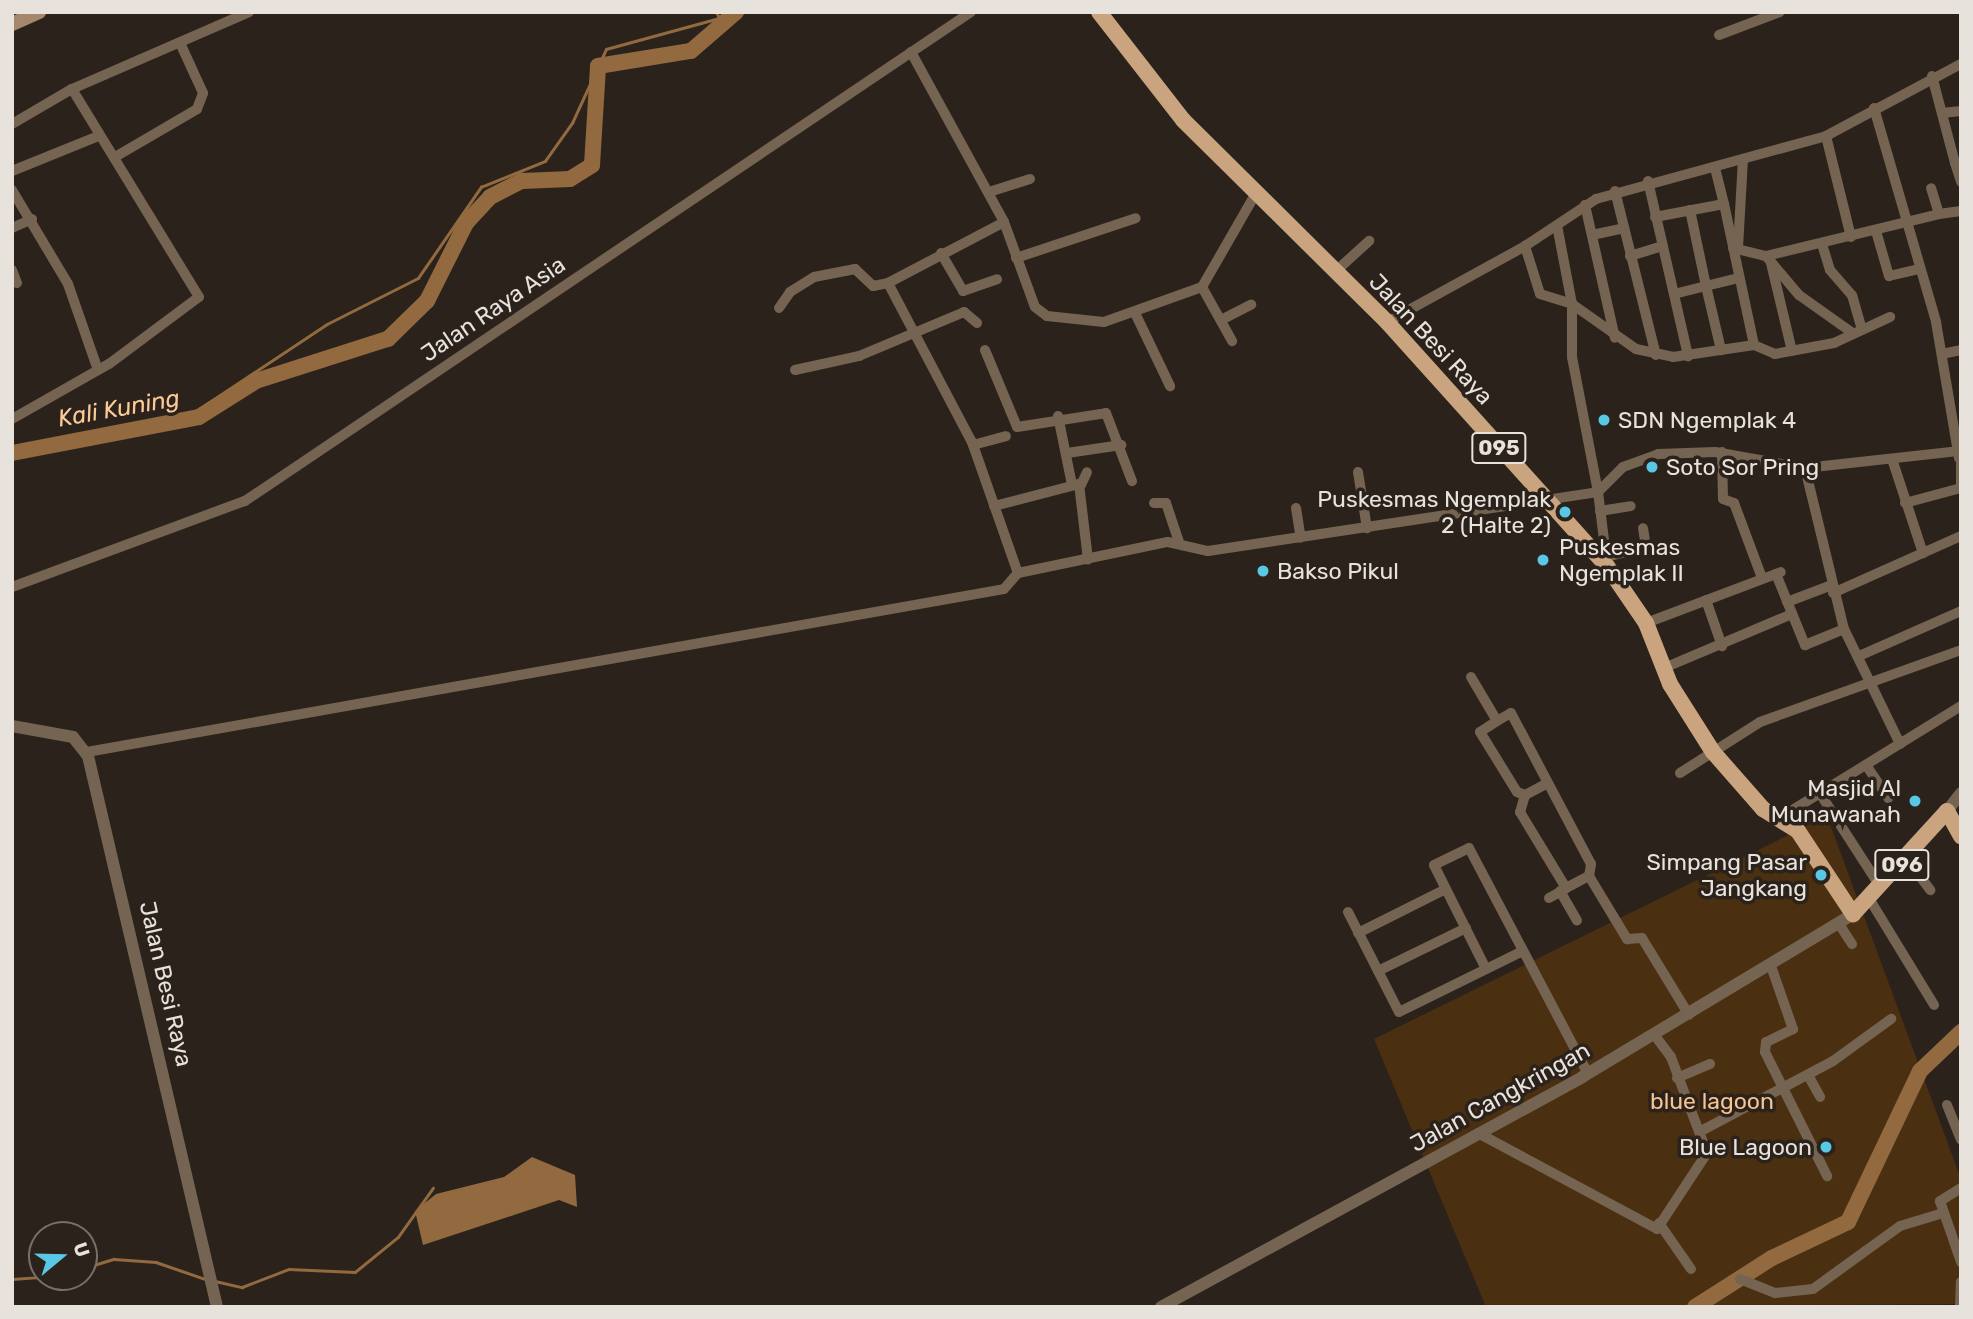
<!DOCTYPE html>
<style>
body{margin:0}
#map{position:relative;width:1973px;height:1319px;overflow:hidden;background:#2b231b;font-family:Rubik,sans-serif}
div>[style]{position:absolute}
[style*='--x']{left:calc(var(--x)*1px);top:calc(var(--y)*1px);width:calc(var(--w)*1px);rotate:calc(var(--a)*1deg)}
.green>*{inset:0;background:#4a2f11}
.water>*{inset:0;background:#936a3f}
.stream>*{height:2.5px;margin:-1.25px;padding:0 1.25px;transform-origin:1.25px;border-radius:1.25px;background:#936a3f}
.river>*{height:16px;margin:-8px;padding:0 8px;transform-origin:8px;border-radius:8px;background:#936a3f}
.minor>*{height:10px;margin:-5px;padding:0 5px;transform-origin:5px;border-radius:5px;background:#766452}
.tertiary>*{height:12px;margin:-6px;padding:0 6px;transform-origin:6px;border-radius:6px;background:#766452}
.secondary>*{height:14px;margin:-7px;padding:0 7px;transform-origin:7px;border-radius:7px;background:#a5886c}
.primary>*{height:16px;margin:-8px;padding:0 8px;transform-origin:8px;border-radius:8px;background:#caa47f}
.dots>*{width:19px;height:19px;translate:-50% -50%;box-sizing:border-box;border:4px solid #2b231b;border-radius:50%}
span{translate:-50% -50%;white-space:nowrap;text-align:center;line-height:1.15;-webkit-text-stroke:7px #2b231b;paint-order:stroke}
.shield-label span{padding:2px 5px;background:#2b231b;border:2px solid;border-radius:5px;-webkit-text-stroke-width:0}
.shield-label{font-size:21px;color:#e8e2dd;font-weight:700}
.street-label{font-size:23px;color:#e8e2dd}
.poi-label{font-size:23px;color:#e8e2dd}
.left{translate:0 -50%;text-align:left}
.right{translate:-100% -50%;text-align:right}
.park-label{font-size:23px;color:#f7c491}
.water-label{font-size:24px;color:#fcca97;font-style:italic}
.frame{position:absolute;inset:0;border:14px solid #e8e2dd;pointer-events:none}
.north{position:absolute;left:28px;top:1221px;width:70px;height:70px;box-sizing:border-box;background:#2b231b;border:2px solid #776f69;border-radius:50%;rotate:71deg;font-size:19px;font-weight:700;line-height:28px;text-align:center;color:#e8e2dd}
.north::after{content:'';display:block;margin:auto;width:24px;height:32px;background:#58c8e4;clip-path:polygon(50% 0,100% 100%,50% 72%,0 100%)}
</style>
<div id="map">
<div class="green">
<i style="clip-path:polygon(1827px 816px,1961px 1179px,1961px 1304px,1486px 1307px,1374px 1039px)"></i>
</div>
<div class="water">
<i style="clip-path:polygon(532px 1157px,575px 1175px,577px 1207px,559px 1200px,423px 1245px,415px 1211px,436px 1194px,504px 1177px)"></i>
</div>
<div class="stream">
<i style="--x:190;--y:415;--w:164;--a:-33.6"></i>
<i style="--x:327;--y:324;--w:102;--a:-26.8"></i>
<i style="--x:418;--y:278;--w:111;--a:-55.3"></i>
<i style="--x:481;--y:187;--w:69;--a:-22.1"></i>
<i style="--x:545;--y:161;--w:47;--a:-54.6"></i>
<i style="--x:572;--y:123;--w:81;--a:-65.3"></i>
<i style="--x:606;--y:49;--w:117;--a:-15.3"></i>
<i style="--x:719;--y:18;--w:7;--a:-117"></i>
<i style="--x:84;--y:1268;--w:31;--a:-17"></i>
<i style="--x:114;--y:1259;--w:42;--a:4.1"></i>
<i style="--x:156;--y:1262;--w:52;--a:19.1"></i>
<i style="--x:12;--y:1279;--w:30;--a:-4"></i>
<i style="--x:215;--y:1281;--w:28;--a:13"></i>
<i style="--x:242;--y:1287;--w:50;--a:-21"></i>
<i style="--x:289;--y:1269;--w:66;--a:2.6"></i>
<i style="--x:355;--y:1272;--w:55;--a:-39.1"></i>
<i style="--x:398;--y:1237;--w:60;--a:-54.5"></i>
</div>
<div class="river">
<i style="--x:12;--y:453;--w:190;--a:-10.9"></i>
<i style="--x:199;--y:417;--w:67;--a:-32.3"></i>
<i style="--x:256;--y:381;--w:139;--a:-17.7"></i>
<i style="--x:388;--y:339;--w:54;--a:-44.3"></i>
<i style="--x:427;--y:301;--w:87;--a:-63.4"></i>
<i style="--x:466;--y:223;--w:35;--a:-47"></i>
<i style="--x:490;--y:197;--w:36;--a:-27"></i>
<i style="--x:522;--y:181;--w:48;--a:-2.4"></i>
<i style="--x:570;--y:179;--w:26;--a:-32"></i>
<i style="--x:592;--y:165;--w:99;--a:-86.5"></i>
<i style="--x:598;--y:66;--w:94;--a:-9.2"></i>
<i style="--x:691;--y:51;--w:60;--a:-40.9"></i>
<i style="--x:1695;--y:1307;--w:91;--a:-32.5"></i>
<i style="--x:1772;--y:1258;--w:84;--a:-25.3"></i>
<i style="--x:1848;--y:1222;--w:167;--a:-64.5"></i>
<i style="--x:1920;--y:1071;--w:57;--a:-43.6"></i>
</div>
<div class="minor">
<i style="--x:1719;--y:35;--w:65;--a:-20.7"></i>
<i style="--x:911;--y:52;--w:194;--a:61.3"></i>
<i style="--x:1004;--y:222;--w:90;--a:70"></i>
<i style="--x:1035;--y:307;--w:15;--a:37"></i>
<i style="--x:1047;--y:316;--w:57;--a:6"></i>
<i style="--x:1104;--y:322;--w:104;--a:-19.7"></i>
<i style="--x:1202;--y:287;--w:106;--a:-60.1"></i>
<i style="--x:1932;--y:76;--w:90;--a:75.2"></i>
<i style="--x:1955;--y:163;--w:6;--a:-9"></i>
<i style="--x:1874;--y:108;--w:223;--a:73.8"></i>
<i style="--x:1936;--y:322;--w:138;--a:80.4"></i>
<i style="--x:1942;--y:113;--w:19;--a:-6"></i>
<i style="--x:12;--y:124;--w:69;--a:-30.3"></i>
<i style="--x:72;--y:89;--w:193;--a:-23.5"></i>
<i style="--x:1826;--y:136;--w:104;--a:76.1"></i>
<i style="--x:115;--y:157;--w:95;--a:-30.3"></i>
<i style="--x:197;--y:109;--w:17;--a:-69"></i>
<i style="--x:203;--y:93;--w:53;--a:-114.6"></i>
<i style="--x:1955;--y:163;--w:20;--a:72"></i>
<i style="--x:12;--y:171;--w:93;--a:-22.1"></i>
<i style="--x:1648;--y:181;--w:180;--a:77.1"></i>
<i style="--x:12;--y:190;--w:109;--a:59.2"></i>
<i style="--x:68;--y:284;--w:91;--a:70.8"></i>
<i style="--x:1615;--y:191;--w:169;--a:76"></i>
<i style="--x:989;--y:192;--w:43;--a:-17.6"></i>
<i style="--x:1585;--y:205;--w:136;--a:77.3"></i>
<i style="--x:1690;--y:210;--w:78;--a:78.1"></i>
<i style="--x:1706;--y:286;--w:34;--a:-14"></i>
<i style="--x:1939;--y:214;--w:22;--a:-8"></i>
<i style="--x:1655;--y:217;--w:70;--a:-10.7"></i>
<i style="--x:1724;--y:204;--w:38;--a:-104"></i>
<i style="--x:12;--y:228;--w:22;--a:-24"></i>
<i style="--x:1876;--y:231;--w:47;--a:73.9"></i>
<i style="--x:1889;--y:276;--w:27;--a:-13"></i>
<i style="--x:1592;--y:235;--w:33;--a:-12"></i>
<i style="--x:1822;--y:244;--w:27;--a:73"></i>
<i style="--x:1830;--y:270;--w:33;--a:49"></i>
<i style="--x:1852;--y:295;--w:33;--a:74"></i>
<i style="--x:1525;--y:246;--w:50;--a:72.6"></i>
<i style="--x:1540;--y:294;--w:34;--a:17"></i>
<i style="--x:1572;--y:304;--w:78;--a:35.1"></i>
<i style="--x:1636;--y:349;--w:38;--a:12"></i>
<i style="--x:1673;--y:357;--w:82;--a:-8.4"></i>
<i style="--x:1754;--y:345;--w:144;--a:-102"></i>
<i style="--x:1733;--y:248;--w:34;--a:14"></i>
<i style="--x:1766;--y:256;--w:51;--a:49.8"></i>
<i style="--x:1799;--y:295;--w:67;--a:35.3"></i>
<i style="--x:1738;--y:248;--w:89;--a:-86.8"></i>
<i style="--x:941;--y:253;--w:44;--a:59.9"></i>
<i style="--x:963;--y:291;--w:36;--a:-19"></i>
<i style="--x:1630;--y:256;--w:34;--a:-17"></i>
<i style="--x:1766;--y:256;--w:178;--a:-13.6"></i>
<i style="--x:1939;--y:214;--w:27;--a:-107"></i>
<i style="--x:1016;--y:258;--w:126;--a:-18.4"></i>
<i style="--x:1771;--y:263;--w:90;--a:76.6"></i>
<i style="--x:12;--y:270;--w:14;--a:69"></i>
<i style="--x:1336;--y:271;--w:45;--a:-42.3"></i>
<i style="--x:888;--y:283;--w:180;--a:62.2"></i>
<i style="--x:972;--y:442;--w:139;--a:70.7"></i>
<i style="--x:1202;--y:287;--w:62;--a:60.9"></i>
<i style="--x:1674;--y:294;--w:33;--a:-14"></i>
<i style="--x:1706;--y:286;--w:66;--a:76.8"></i>
<i style="--x:779;--y:308;--w:19;--a:-55"></i>
<i style="--x:790;--y:292;--w:28;--a:-32"></i>
<i style="--x:814;--y:277;--w:42;--a:-11"></i>
<i style="--x:855;--y:269;--w:25;--a:43"></i>
<i style="--x:873;--y:286;--w:15;--a:-11"></i>
<i style="--x:888;--y:283;--w:131;--a:-27.7"></i>
<i style="--x:1136;--y:315;--w:79;--a:64.4"></i>
<i style="--x:1221;--y:320;--w:34;--a:-27"></i>
<i style="--x:1387;--y:322;--w:158;--a:-28.8"></i>
<i style="--x:1525;--y:246;--w:85;--a:-33.5"></i>
<i style="--x:1596;--y:199;--w:238;--a:-15.3"></i>
<i style="--x:1826;--y:136;--w:153;--a:-28.1"></i>
<i style="--x:1754;--y:345;--w:23;--a:23"></i>
<i style="--x:1775;--y:354;--w:60;--a:-10.6"></i>
<i style="--x:1834;--y:343;--w:62;--a:-24.9"></i>
<i style="--x:985;--y:350;--w:83;--a:67.4"></i>
<i style="--x:1017;--y:427;--w:90;--a:-8.9"></i>
<i style="--x:1106;--y:413;--w:73;--a:69.1"></i>
<i style="--x:1942;--y:354;--w:19;--a:-12"></i>
<i style="--x:795;--y:370;--w:66;--a:-12.3"></i>
<i style="--x:859;--y:356;--w:114;--a:-22.7"></i>
<i style="--x:964;--y:312;--w:17;--a:40"></i>
<i style="--x:1058;--y:416;--w:70;--a:78.5"></i>
<i style="--x:12;--y:419;--w:112;--a:-29.6"></i>
<i style="--x:109;--y:364;--w:112;--a:-36.7"></i>
<i style="--x:199;--y:297;--w:244;--a:-121.4"></i>
<i style="--x:973;--y:445;--w:34;--a:-15"></i>
<i style="--x:1722;--y:452;--w:47;--a:88.8"></i>
<i style="--x:1723;--y:499;--w:12;--a:20"></i>
<i style="--x:1734;--y:503;--w:80;--a:69.5"></i>
<i style="--x:1067;--y:453;--w:55;--a:-8.4"></i>
<i style="--x:1961;--y:457;--w:27;--a:90"></i>
<i style="--x:1893;--y:462;--w:96;--a:71.8"></i>
<i style="--x:1805;--y:468;--w:154;--a:-6.3"></i>
<i style="--x:1358;--y:472;--w:57;--a:80.9"></i>
<i style="--x:1081;--y:485;--w:14;--a:-65"></i>
<i style="--x:1154;--y:503;--w:12;--a:0"></i>
<i style="--x:1166;--y:503;--w:41;--a:71.6"></i>
<i style="--x:1905;--y:503;--w:58;--a:-15"></i>
<i style="--x:994;--y:506;--w:88;--a:-14.5"></i>
<i style="--x:1079;--y:484;--w:76;--a:83.2"></i>
<i style="--x:1296;--y:508;--w:30;--a:81"></i>
<i style="--x:1600;--y:511;--w:31;--a:-9"></i>
<i style="--x:1606;--y:557;--w:41;--a:-14"></i>
<i style="--x:1646;--y:547;--w:19;--a:-99"></i>
<i style="--x:1607;--y:564;--w:73;--a:-97.1"></i>
<i style="--x:1598;--y:492;--w:35;--a:-45"></i>
<i style="--x:1623;--y:467;--w:37;--a:-20"></i>
<i style="--x:1658;--y:454;--w:57;--a:-2"></i>
<i style="--x:1715;--y:452;--w:91;--a:10.1"></i>
<i style="--x:1805;--y:468;--w:166;--a:76.4"></i>
<i style="--x:1844;--y:629;--w:128;--a:64"></i>
<i style="--x:1776;--y:574;--w:77;--a:67.8"></i>
<i style="--x:1805;--y:645;--w:42;--a:-22.3"></i>
<i style="--x:12;--y:587;--w:248;--a:-20.3"></i>
<i style="--x:245;--y:501;--w:875;--a:-33.96"></i>
<i style="--x:1833;--y:593;--w:140;--a:-24"></i>
<i style="--x:1706;--y:600;--w:49;--a:70.8"></i>
<i style="--x:1787;--y:602;--w:48;--a:-20.7"></i>
<i style="--x:1646;--y:623;--w:144;--a:-20.7"></i>
<i style="--x:1859;--y:656;--w:111;--a:-23.8"></i>
<i style="--x:1664;--y:668;--w:139;--a:-22.9"></i>
<i style="--x:1471;--y:677;--w:51;--a:59.4"></i>
<i style="--x:1497;--y:721;--w:16;--a:-30"></i>
<i style="--x:1511;--y:713;--w:171;--a:62.1"></i>
<i style="--x:1591;--y:864;--w:12;--a:99"></i>
<i style="--x:1589;--y:876;--w:74;--a:58.9"></i>
<i style="--x:1627;--y:939;--w:15;--a:-4"></i>
<i style="--x:1642;--y:938;--w:90;--a:58.6"></i>
<i style="--x:1497;--y:721;--w:20;--a:147"></i>
<i style="--x:1480;--y:732;--w:70;--a:58.3"></i>
<i style="--x:1517;--y:792;--w:9;--a:21"></i>
<i style="--x:87;--y:752;--w:931;--a:-10.08"></i>
<i style="--x:1004;--y:589;--w:21;--a:-49"></i>
<i style="--x:1018;--y:573;--w:153;--a:-11.7"></i>
<i style="--x:1168;--y:542;--w:41;--a:12.7"></i>
<i style="--x:1208;--y:551;--w:394;--a:-8.6"></i>
<i style="--x:1598;--y:492;--w:137;--a:-100.9"></i>
<i style="--x:1572;--y:357;--w:53;--a:-90"></i>
<i style="--x:1572;--y:304;--w:80;--a:-100.8"></i>
<i style="--x:1866;--y:765;--w:40;--a:56"></i>
<i style="--x:1680;--y:773;--w:95;--a:-32.5"></i>
<i style="--x:1760;--y:722;--w:214;--a:-19.7"></i>
<i style="--x:1544;--y:785;--w:21;--a:152"></i>
<i style="--x:1525;--y:795;--w:18;--a:106"></i>
<i style="--x:1520;--y:812;--w:89;--a:58.8"></i>
<i style="--x:1566;--y:888;--w:26;--a:-28"></i>
<i style="--x:1819;--y:792;--w:114;--a:57.1"></i>
<i style="--x:1778;--y:819;--w:215;--a:-31.7"></i>
<i style="--x:1907;--y:859;--w:39;--a:53"></i>
<i style="--x:1560;--y:891;--w:34;--a:60"></i>
<i style="--x:1549;--y:898;--w:18;--a:-29"></i>
<i style="--x:1870;--y:900;--w:123;--a:58.6"></i>
<i style="--x:1348;--y:912;--w:112;--a:63"></i>
<i style="--x:1399;--y:1012;--w:138;--a:-26.2"></i>
<i style="--x:1839;--y:924;--w:24;--a:57"></i>
<i style="--x:1358;--y:933;--w:98;--a:-26.6"></i>
<i style="--x:1771;--y:966;--w:67;--a:70.8"></i>
<i style="--x:1793;--y:1029;--w:30;--a:154"></i>
<i style="--x:1766;--y:1042;--w:10;--a:96"></i>
<i style="--x:1765;--y:1052;--w:139;--a:63.4"></i>
<i style="--x:1486;--y:969;--w:116;--a:-116.6"></i>
<i style="--x:1434;--y:865;--w:39;--a:-26"></i>
<i style="--x:1469;--y:848;--w:255;--a:62.2"></i>
<i style="--x:1378;--y:971;--w:98;--a:-26"></i>
<i style="--x:1808;--y:1075;--w:25;--a:61"></i>
<i style="--x:1677;--y:1078;--w:36;--a:-23"></i>
<i style="--x:1947;--y:1105;--w:37;--a:68"></i>
<i style="--x:1701;--y:1131;--w:149;--a:-27.9"></i>
<i style="--x:1833;--y:1061;--w:72;--a:-35.9"></i>
<i style="--x:1478;--y:1133;--w:203;--a:28.2"></i>
<i style="--x:1657;--y:1229;--w:91;--a:-56.7"></i>
<i style="--x:1707;--y:1153;--w:103;--a:-110.6"></i>
<i style="--x:1671;--y:1057;--w:26;--a:-127"></i>
<i style="--x:1961;--y:1188;--w:25;--a:148"></i>
<i style="--x:1940;--y:1201;--w:65;--a:71"></i>
<i style="--x:1659;--y:1223;--w:56;--a:55.2"></i>
<i style="--x:1740;--y:1279;--w:38;--a:22"></i>
<i style="--x:1775;--y:1293;--w:38;--a:-6"></i>
<i style="--x:1813;--y:1289;--w:107;--a:-35.9"></i>
<i style="--x:1900;--y:1226;--w:45;--a:-16.8"></i>
<i style="--x:1960;--y:1307;--w:25;--a:-88"></i>
</div>
<div class="tertiary">
<i style="--x:12;--y:726;--w:62;--a:10.2"></i>
<i style="--x:73;--y:737;--w:24;--a:52"></i>
<i style="--x:88;--y:756;--w:566;--a:76.82"></i>
<i style="--x:1947;--y:811;--w:23;--a:-52"></i>
<i style="--x:1161;--y:1307;--w:480;--a:-28.6"></i>
<i style="--x:1582;--y:1077;--w:316;--a:-31"></i>
</div>
<div class="secondary">
<i style="--x:12;--y:24;--w:30;--a:-24"></i>
</div>
<div class="primary">
<i style="--x:1099;--y:12;--w:137;--a:52.1"></i>
<i style="--x:1183;--y:120;--w:287;--a:44.7"></i>
<i style="--x:1387;--y:322;--w:329;--a:48"></i>
<i style="--x:1607;--y:566;--w:69;--a:55.6"></i>
<i style="--x:1646;--y:623;--w:66;--a:68.5"></i>
<i style="--x:1670;--y:684;--w:80;--a:57.7"></i>
<i style="--x:1713;--y:752;--w:76;--a:48.7"></i>
<i style="--x:1763;--y:809;--w:41;--a:32.2"></i>
<i style="--x:1798;--y:831;--w:100;--a:56.5"></i>
<i style="--x:1853;--y:914;--w:139;--a:-47.6"></i>
<i style="--x:1947;--y:811;--w:29;--a:61"></i>
</div>
<div class="dots">
<i style="left:1604px;top:420px;background:#58c8e4"></i>
<i style="left:1652px;top:467px;background:#58c8e4"></i>
<i style="left:1565px;top:512px;background:#58c8e4"></i>
<i style="left:1543px;top:560px;background:#58c8e4"></i>
<i style="left:1263px;top:571px;background:#58c8e4"></i>
<i style="left:1915px;top:801px;background:#58c8e4"></i>
<i style="left:1821px;top:875px;background:#58c8e4"></i>
<i style="left:1826px;top:1147px;background:#58c8e4"></i>
</div>
<div class="shield-label">
<span style="left:1499px;top:448px">095</span>
<span style="left:1902px;top:865px">096</span>
</div>
<div class="street-label">
<span style="left:493px;top:309px;rotate:-34deg">Jalan Raya Asia</span>
<span style="left:1431px;top:339px;rotate:47deg">Jalan Besi Raya</span>
<span style="left:166px;top:984px;rotate:77deg">Jalan Besi Raya</span>
<span style="left:1500px;top:1097px;rotate:-29deg">Jalan Cangkringan</span>
</div>
<div class="poi-label">
<span class="left" style="left:1618px;top:420px">SDN Ngemplak 4</span>
<span class="left" style="left:1666px;top:467px">Soto Sor Pring</span>
<span class="right" style="left:1551px;top:512px">Puskesmas Ngemplak<br>2 (Halte 2)</span>
<span class="left" style="left:1559px;top:560px">Puskesmas<br>Ngemplak II</span>
<span class="left" style="left:1277px;top:571px">Bakso Pikul</span>
<span class="right" style="left:1901px;top:801px">Masjid Al<br>Munawanah</span>
<span class="right" style="left:1807px;top:875px">Simpang Pasar<br>Jangkang</span>
<span class="right" style="left:1812px;top:1147px">Blue Lagoon</span>
</div>
<div class="park-label">
<span style="left:1712px;top:1101px">blue lagoon</span>
</div>
<div class="water-label">
<span style="left:119px;top:409px;rotate:-10deg">Kali Kuning</span>
</div>
<div class="frame"></div>
<div class="north">U</div>
</div>
